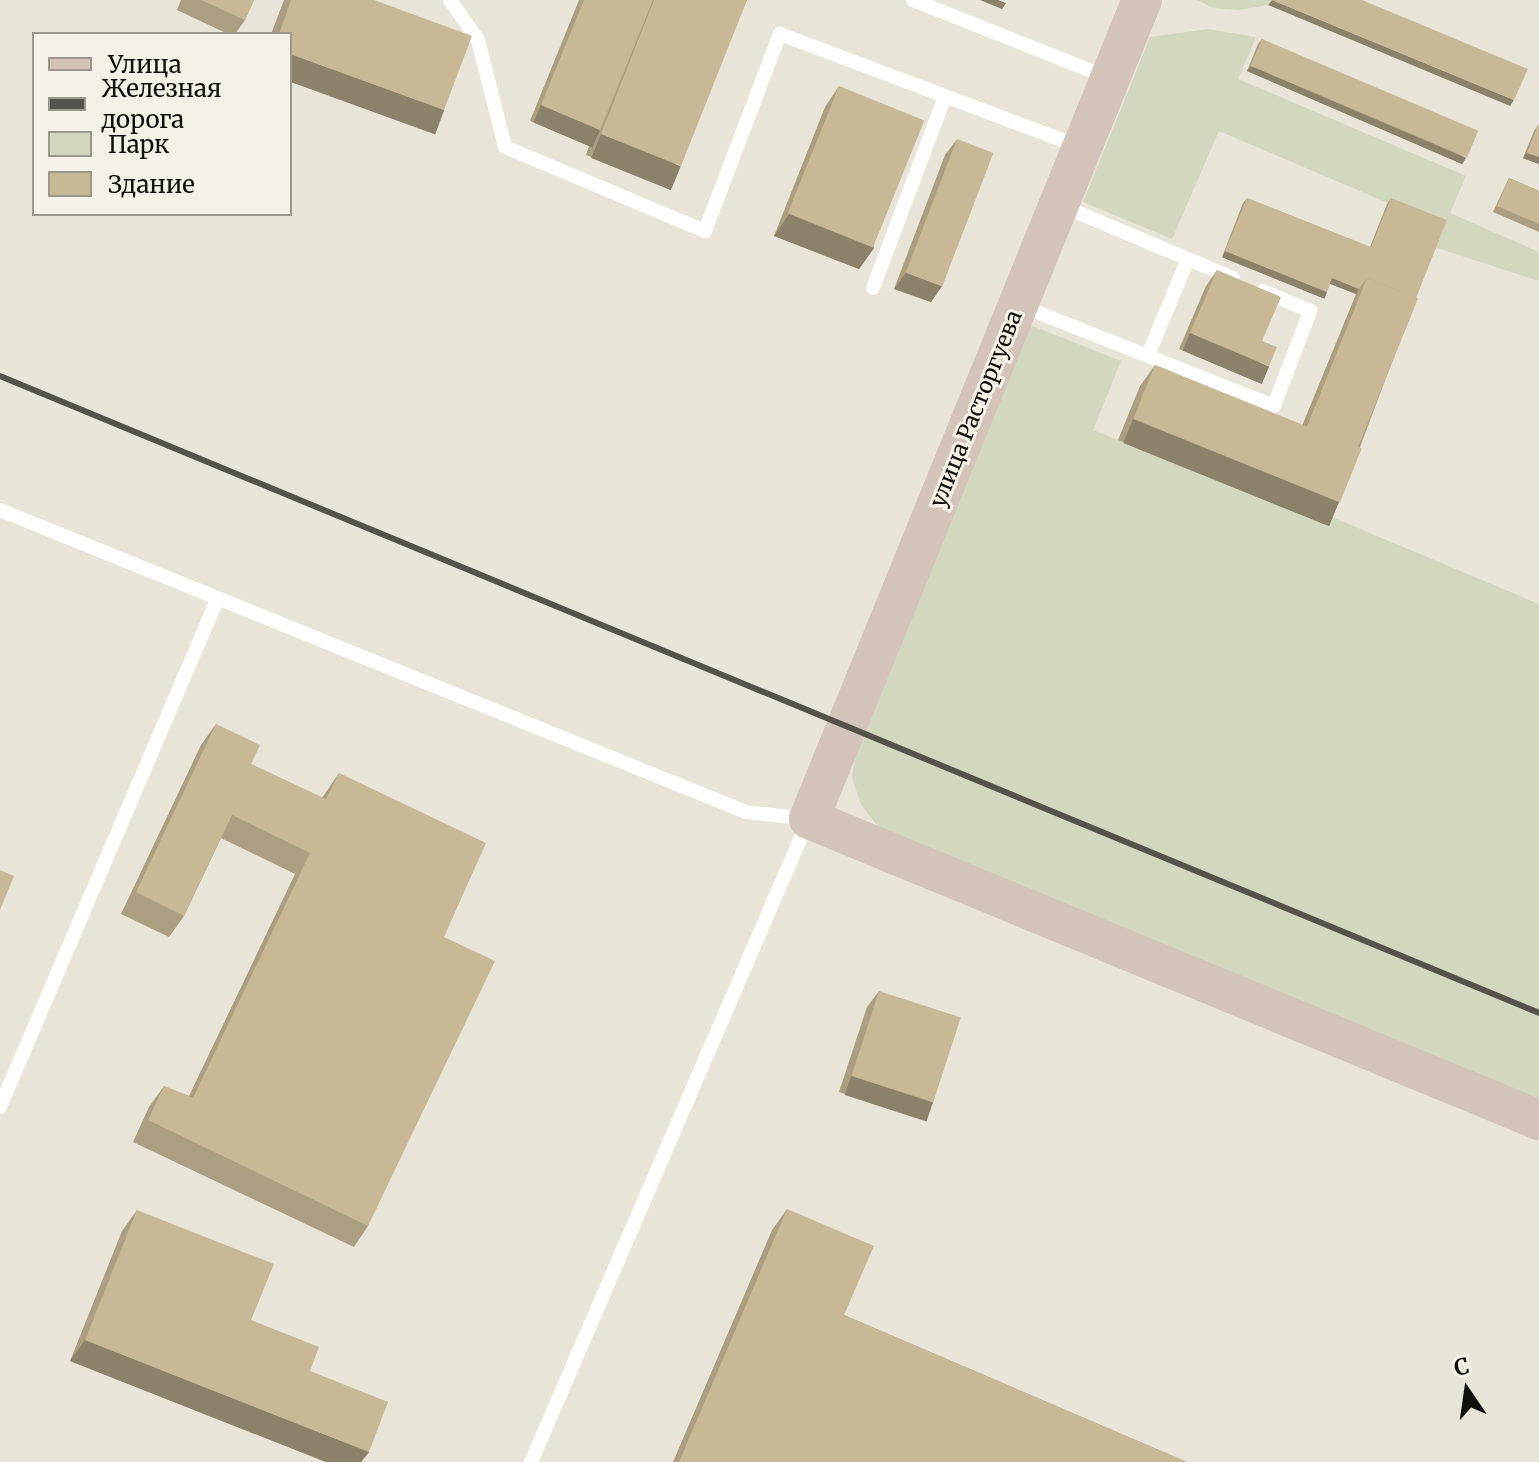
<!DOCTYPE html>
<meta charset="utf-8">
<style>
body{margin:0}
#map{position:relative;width:1539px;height:1462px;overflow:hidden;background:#e9e4d8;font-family:Merriweather,serif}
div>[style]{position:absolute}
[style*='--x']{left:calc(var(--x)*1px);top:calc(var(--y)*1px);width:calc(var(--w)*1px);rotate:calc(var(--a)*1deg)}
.green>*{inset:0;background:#d1d8bd}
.lane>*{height:14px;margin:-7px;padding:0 7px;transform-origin:7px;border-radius:7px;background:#fff}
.secondary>*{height:40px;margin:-20px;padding:0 20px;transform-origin:20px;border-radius:20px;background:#d3c3b8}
.rail>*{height:6px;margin:-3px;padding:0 3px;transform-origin:3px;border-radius:3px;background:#55534c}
.wall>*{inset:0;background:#ac9e81}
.shaded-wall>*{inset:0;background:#8c8169;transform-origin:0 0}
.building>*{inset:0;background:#c8b896;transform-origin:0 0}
span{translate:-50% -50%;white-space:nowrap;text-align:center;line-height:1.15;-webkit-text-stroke:6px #f6f1e6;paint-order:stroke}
.street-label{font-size:22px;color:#100f0b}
.legend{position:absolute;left:32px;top:32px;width:260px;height:184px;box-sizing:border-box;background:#f6f1e6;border:2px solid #9a978e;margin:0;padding:10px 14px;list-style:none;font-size:24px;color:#100f0b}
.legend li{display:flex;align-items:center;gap:16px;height:40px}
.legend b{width:40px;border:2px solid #9a978e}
.north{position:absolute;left:1427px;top:1350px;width:80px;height:80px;-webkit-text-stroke:6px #f6f1e6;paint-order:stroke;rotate:347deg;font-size:22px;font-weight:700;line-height:32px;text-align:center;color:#100f0b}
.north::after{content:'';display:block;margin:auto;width:28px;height:36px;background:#100f0b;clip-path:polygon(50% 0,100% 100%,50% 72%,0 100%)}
</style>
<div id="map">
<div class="green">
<i style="clip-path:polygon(1197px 0,1271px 0,1268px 5px,1239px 10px,1213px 8px)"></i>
<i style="clip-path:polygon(1208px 29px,1256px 37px,1238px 79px,1466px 176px,1450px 213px,1539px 252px,1539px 281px,1434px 247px,1442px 226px,1219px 131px,1172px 239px,1083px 202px,1150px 37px)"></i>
<i style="clip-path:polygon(1030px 325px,1121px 361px,1093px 430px,1323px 524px,1327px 515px,1539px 604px,1539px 1101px,878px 827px,861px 804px,852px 778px,856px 748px)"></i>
</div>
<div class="lane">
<i style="--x:450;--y:0;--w:49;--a:55"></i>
<i style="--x:478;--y:40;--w:110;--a:75.8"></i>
<i style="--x:505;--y:147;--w:217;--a:22.8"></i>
<i style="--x:705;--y:231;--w:211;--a:-69.2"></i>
<i style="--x:780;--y:34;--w:318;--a:20.6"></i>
<i style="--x:913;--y:0;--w:211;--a:21.7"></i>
<i style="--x:1060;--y:205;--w:188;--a:22.9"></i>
<i style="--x:873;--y:288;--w:205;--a:-69.4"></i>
<i style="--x:1019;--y:305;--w:274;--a:21.6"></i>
<i style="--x:1274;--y:406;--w:102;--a:-69.2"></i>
<i style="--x:1310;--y:311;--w:51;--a:-156.9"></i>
<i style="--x:1148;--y:355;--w:104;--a:-67.4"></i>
<i style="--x:0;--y:510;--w:805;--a:22.04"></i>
<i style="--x:746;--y:812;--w:63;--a:6.3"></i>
<i style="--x:809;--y:819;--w:701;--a:113.38"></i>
<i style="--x:0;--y:1107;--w:551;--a:-66.83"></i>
</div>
<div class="secondary">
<i style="--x:1142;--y:0;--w:884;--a:112.13"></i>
<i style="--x:809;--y:819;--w:790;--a:22.41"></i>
</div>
<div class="rail">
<i style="--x:0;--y:376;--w:1666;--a:22.48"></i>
</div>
<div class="wall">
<i style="clip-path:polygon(181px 0,254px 0,245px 20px,235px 34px,228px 34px,177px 10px)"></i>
<i style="clip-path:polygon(284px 0,374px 0,444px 110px,429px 131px,290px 80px,290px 34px,271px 34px)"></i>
<i style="clip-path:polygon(579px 0,747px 0,666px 187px,586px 155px,589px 146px,530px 121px)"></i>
<i style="clip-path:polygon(1262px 39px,1466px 158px,1462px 164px,1247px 71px,1258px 44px)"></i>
<i style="clip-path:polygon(839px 86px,874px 248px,859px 269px,774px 236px,825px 107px)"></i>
<i style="clip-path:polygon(1538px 125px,1539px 164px,1523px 158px,1534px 131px)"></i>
<i style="clip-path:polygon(957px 139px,942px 286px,931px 302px,894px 289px,945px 155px)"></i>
<i style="clip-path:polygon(1509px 178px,1539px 191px,1539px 232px,1493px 212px,1506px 184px)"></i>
<i style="clip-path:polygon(1247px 198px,1370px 247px,1387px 204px,1391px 198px,1416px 298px,1339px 503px,1324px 524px,1118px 440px,1140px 386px,1155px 365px,1302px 426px,1356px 294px,1330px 284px,1323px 298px,1222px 257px,1243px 203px)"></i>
<i style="clip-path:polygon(1217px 270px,1262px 341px,1257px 382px,1179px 349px,1206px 286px)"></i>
<i style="clip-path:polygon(216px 724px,251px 764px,322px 798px,339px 773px,444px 937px,368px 1226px,354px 1247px,133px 1142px,149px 1107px,164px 1086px,189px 1096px,295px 874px,221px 838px,184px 916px,169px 937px,121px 914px,201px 745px)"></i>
<i style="clip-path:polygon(879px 991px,933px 1103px,921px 1119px,839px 1092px,867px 1007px)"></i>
<i style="clip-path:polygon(787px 1209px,844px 1315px,1187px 1462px,673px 1462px,772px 1230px)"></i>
<i style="clip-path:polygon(137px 1210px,251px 1320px,369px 1452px,361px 1462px,326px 1462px,70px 1361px,122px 1231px)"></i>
</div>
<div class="shaded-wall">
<i style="clip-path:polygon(980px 0,998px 0,1006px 3px,1002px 9px)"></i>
<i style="clip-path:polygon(1272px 0,1514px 100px,1510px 106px,1268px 5px)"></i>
<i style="left:290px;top:54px;width:164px;height:26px;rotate:20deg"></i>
<i style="clip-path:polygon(1251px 66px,1466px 158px,1462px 164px,1247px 71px)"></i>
<i style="left:541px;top:105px;width:64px;height:19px;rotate:23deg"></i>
<i style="left:601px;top:134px;width:86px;height:26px;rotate:22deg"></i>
<i style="clip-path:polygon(1527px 153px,1539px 157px,1539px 164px,1523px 158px)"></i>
<i style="clip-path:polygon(789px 214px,874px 248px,859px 269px,774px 236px)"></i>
<i style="left:1225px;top:251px;width:110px;height:7px;rotate:22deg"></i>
<i style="clip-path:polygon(906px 273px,942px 286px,931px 302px,894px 289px)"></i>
<i style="clip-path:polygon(1332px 278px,1359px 289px,1356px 294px,1328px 283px)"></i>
<i style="left:1190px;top:333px;width:86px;height:19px;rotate:23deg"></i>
<i style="left:1133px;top:419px;width:222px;height:26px;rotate:22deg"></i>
<i style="left:851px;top:1076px;width:86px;height:20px;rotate:18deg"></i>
<i style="clip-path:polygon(85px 1340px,369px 1452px,361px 1462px,326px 1462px,70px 1361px)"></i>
</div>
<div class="building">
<i style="clip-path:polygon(201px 0,254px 0,245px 20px)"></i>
<i style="clip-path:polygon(291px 0,374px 0,472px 36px,444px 110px,290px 54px,290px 34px,279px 34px)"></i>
<i style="clip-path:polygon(584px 0,653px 0,600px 130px,541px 105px)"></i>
<i style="clip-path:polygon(654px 0,747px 0,681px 166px,601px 134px)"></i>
<i style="clip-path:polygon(1272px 0,1362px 0,1528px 69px,1514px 100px)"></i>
<i style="left:1262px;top:39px;width:235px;height:29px;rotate:23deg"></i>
<i style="left:839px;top:86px;width:92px;height:137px;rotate:22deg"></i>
<i style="clip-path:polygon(1538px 125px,1539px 126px,1539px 157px,1527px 153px)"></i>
<i style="left:957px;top:139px;width:39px;height:143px;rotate:21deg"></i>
<i style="clip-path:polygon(1509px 178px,1539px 191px,1539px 224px,1497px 206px)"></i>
<i style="clip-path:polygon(1247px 198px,1371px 247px,1391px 198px,1447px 220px,1416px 298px,1367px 278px,1359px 289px,1332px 278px,1327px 292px,1225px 251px)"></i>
<i style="clip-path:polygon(1217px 270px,1281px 297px,1262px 341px,1277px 347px,1269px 366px,1190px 333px)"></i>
<i style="left:1367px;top:278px;width:55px;height:161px;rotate:22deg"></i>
<i style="left:1155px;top:365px;width:223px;height:58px;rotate:22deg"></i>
<i style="clip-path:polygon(216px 724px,260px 745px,251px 764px,326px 799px,339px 773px,486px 843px,444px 937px,495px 961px,368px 1226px,148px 1120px,164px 1086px,193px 1098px,310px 853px,232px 815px,184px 916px,136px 892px)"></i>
<i style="clip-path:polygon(0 870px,14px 876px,0 910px)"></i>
<i style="left:879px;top:991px;width:86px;height:89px;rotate:18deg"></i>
<i style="clip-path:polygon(787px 1209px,874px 1246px,844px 1315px,1187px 1462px,679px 1462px)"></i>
<i style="clip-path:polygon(137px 1210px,274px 1264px,251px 1320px,319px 1347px,310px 1371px,388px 1402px,369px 1452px,85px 1340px)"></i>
</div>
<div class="street-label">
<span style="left:976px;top:409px;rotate:-68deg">улица Расторгуева</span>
</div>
<ul class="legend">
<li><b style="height:10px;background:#d3c3b8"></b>Улица</li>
<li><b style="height:10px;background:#55534c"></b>Железная дорога</li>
<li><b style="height:22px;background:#d1d8bd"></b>Парк</li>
<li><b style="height:22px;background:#c8b896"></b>Здание</li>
</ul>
<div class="north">С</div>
</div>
